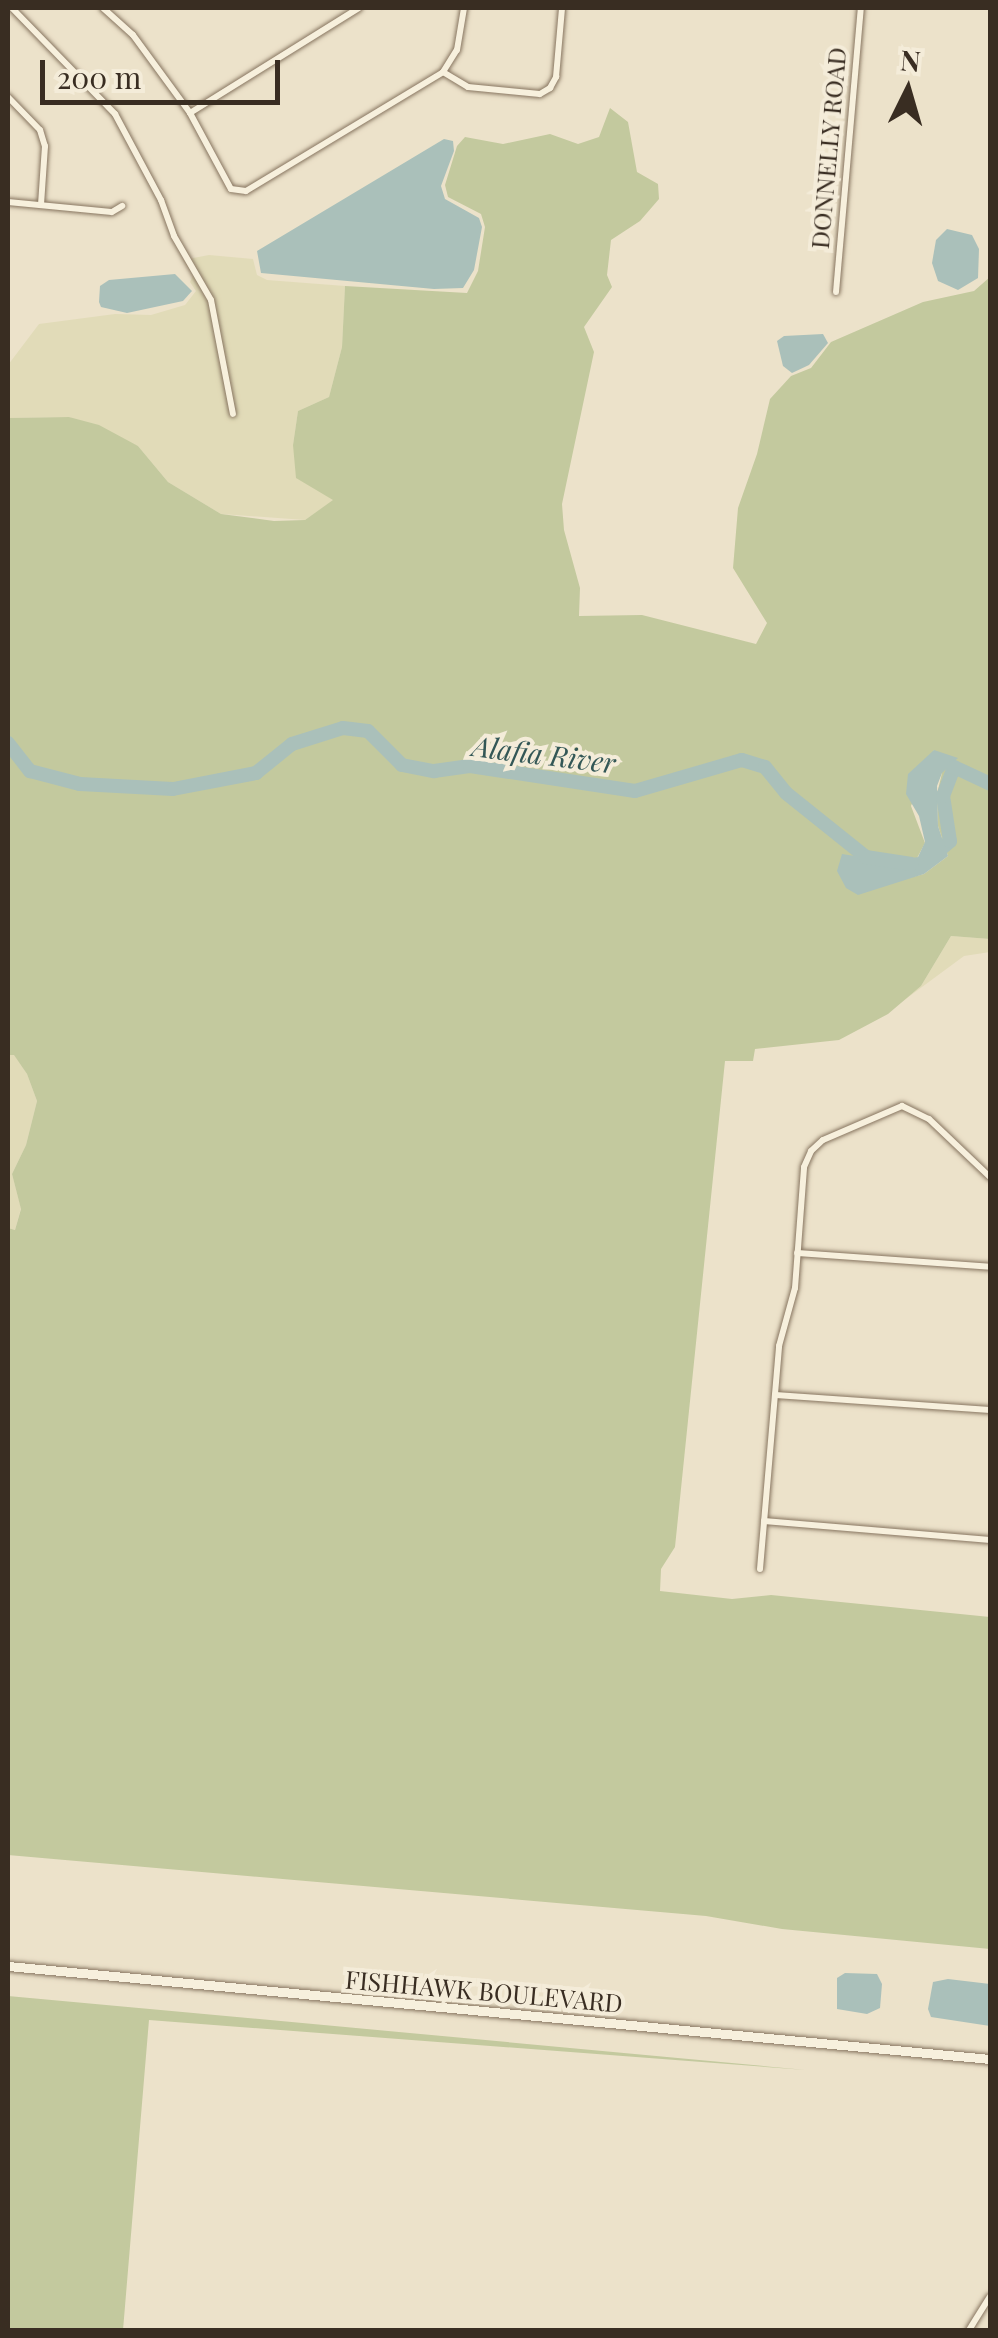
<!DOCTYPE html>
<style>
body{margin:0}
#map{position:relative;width:998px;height:2338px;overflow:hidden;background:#ece2ca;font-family:"Playfair Display",serif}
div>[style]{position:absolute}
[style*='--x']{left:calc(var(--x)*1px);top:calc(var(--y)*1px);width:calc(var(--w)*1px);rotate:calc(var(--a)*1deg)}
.farmland>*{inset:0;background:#e1dbb8}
.green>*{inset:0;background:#c3c99e}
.water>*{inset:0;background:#aac0ba}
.river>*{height:14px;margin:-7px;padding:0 7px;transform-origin:7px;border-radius:7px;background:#aac0ba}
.roads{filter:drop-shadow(0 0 2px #877560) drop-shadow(0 0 2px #877560)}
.minor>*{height:6px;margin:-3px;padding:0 3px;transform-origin:3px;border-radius:3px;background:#f7f0dd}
.secondary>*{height:9px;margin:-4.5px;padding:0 4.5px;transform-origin:4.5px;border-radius:4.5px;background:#f7f0dd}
span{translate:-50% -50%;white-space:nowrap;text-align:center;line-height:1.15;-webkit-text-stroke:8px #f4ecd9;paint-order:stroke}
.street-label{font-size:25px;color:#392d22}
.water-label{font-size:28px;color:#335756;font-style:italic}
.frame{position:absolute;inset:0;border:10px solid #392d22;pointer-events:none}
.north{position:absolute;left:858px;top:40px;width:100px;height:100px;-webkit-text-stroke:8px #f4ecd9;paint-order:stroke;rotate:5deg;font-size:28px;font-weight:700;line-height:40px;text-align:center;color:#392d22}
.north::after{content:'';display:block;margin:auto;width:35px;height:45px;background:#392d22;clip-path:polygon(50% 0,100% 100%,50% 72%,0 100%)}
.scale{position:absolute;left:40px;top:60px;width:240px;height:45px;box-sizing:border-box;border:5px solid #392d22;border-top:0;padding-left:12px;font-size:30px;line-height:35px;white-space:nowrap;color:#392d22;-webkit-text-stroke:8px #f4ecd9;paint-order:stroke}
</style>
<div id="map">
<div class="farmland">
<i style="clip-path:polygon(209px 255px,253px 259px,257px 275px,267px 280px,345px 286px,342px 347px,329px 397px,298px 411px,293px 445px,334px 500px,305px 520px,221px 514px,168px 482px,138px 446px,69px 417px,8px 418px,8px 365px,39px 324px,115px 314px,151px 315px,185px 305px,196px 291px,190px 282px,193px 275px,183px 260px)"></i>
<i style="clip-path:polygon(951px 936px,990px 939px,990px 952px,964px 956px,903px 1001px,921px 986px)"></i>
<i style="clip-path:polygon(14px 1054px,27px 1074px,37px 1101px,26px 1145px,12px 1174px,21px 1208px,15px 1230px,8px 1228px,8px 1055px)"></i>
</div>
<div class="green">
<i style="clip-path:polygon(evenodd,610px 108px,628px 122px,637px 172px,658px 184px,659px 199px,640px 221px,611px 240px,607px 275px,612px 287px,584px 327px,594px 352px,562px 504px,564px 530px,580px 588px,579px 616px,642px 615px,756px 644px,767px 623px,733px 568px,738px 508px,757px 454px,770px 399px,791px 376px,811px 368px,831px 342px,923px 302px,974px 291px,990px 277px,990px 939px,951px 936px,921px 986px,888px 1014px,839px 1040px,755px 1049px,753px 1061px,725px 1061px,675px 1547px,661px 1569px,660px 1591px,732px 1599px,771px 1595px,990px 1617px,990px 1949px,782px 1929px,706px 1916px,8px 1855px,8px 1228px,15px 1230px,21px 1209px,12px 1174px,26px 1145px,37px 1101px,27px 1074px,14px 1055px,8px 1055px,8px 418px,69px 417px,99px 425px,138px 446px,168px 482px,221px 514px,274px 521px,305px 520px,333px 500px,296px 478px,293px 445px,298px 411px,329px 397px,342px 347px,345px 286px,467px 293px,478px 271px,485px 227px,481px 214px,448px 197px,445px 185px,457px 146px,465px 137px,503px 144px,550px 134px,578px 144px,599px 137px,610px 108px,934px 750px,942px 773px,937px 794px,938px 826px,948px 856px,924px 874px,901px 880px,868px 860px,917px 858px,925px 843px,911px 806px,934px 750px)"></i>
<i style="clip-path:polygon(8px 1996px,356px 2028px,806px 2070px,149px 2020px,123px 2330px,8px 2330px)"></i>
</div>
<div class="water">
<i style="clip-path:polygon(444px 139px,453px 141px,454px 151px,441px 186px,445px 199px,479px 218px,482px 227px,474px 270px,463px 288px,434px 289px,261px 273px,257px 251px)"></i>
<i style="clip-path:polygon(947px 229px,972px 235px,979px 249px,978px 278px,958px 290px,938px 281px,932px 263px,936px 240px)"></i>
<i style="clip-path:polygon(175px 274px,192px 291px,183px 301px,127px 313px,101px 307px,99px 302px,100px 286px,109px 280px)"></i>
<i style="clip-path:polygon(823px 334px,828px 343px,809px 365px,792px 373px,783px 366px,777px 341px,784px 336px)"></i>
<i style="clip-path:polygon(934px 750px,958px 758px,942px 773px,937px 786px,938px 826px,948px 856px,924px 874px,858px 895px,846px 888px,837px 871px,842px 854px,893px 862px,918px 857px,925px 842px,919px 816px,906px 794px,908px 774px)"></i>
<i style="clip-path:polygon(845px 1973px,877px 1974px,882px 1984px,880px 2008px,867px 2014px,837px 2009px,837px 1978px)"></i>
<i style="clip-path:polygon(948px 1979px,990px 1984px,990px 2026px,931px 2017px,928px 2009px,933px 1982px)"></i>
</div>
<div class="river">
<i style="--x:8;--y:743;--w:36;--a:52"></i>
<i style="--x:30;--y:771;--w:52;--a:14.6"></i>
<i style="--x:80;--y:784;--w:93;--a:3.1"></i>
<i style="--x:173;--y:789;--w:85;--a:-10.9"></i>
<i style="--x:256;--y:773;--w:46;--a:-38.9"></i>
<i style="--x:292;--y:744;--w:53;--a:-17.4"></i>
<i style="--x:343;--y:728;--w:25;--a:7"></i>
<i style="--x:368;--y:731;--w:48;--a:45"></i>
<i style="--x:402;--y:765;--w:33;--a:11"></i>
<i style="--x:434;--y:771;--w:36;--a:-8"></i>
<i style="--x:470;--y:766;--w:167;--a:8.6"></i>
<i style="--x:635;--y:791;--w:111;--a:-16.2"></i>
<i style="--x:742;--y:760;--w:24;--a:17"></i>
<i style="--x:765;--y:767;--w:33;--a:51"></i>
<i style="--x:786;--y:793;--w:102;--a:38.7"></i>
<i style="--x:866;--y:857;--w:46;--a:8.8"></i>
<i style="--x:930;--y:858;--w:26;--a:-40"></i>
<i style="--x:950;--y:841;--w:46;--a:-98.8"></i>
<i style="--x:943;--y:796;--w:31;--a:-69"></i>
<i style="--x:954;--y:767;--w:40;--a:25"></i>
</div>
<div class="roads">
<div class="minor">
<i style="--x:12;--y:8;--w:148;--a:45.8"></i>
<i style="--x:115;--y:114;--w:98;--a:61.9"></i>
<i style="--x:161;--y:200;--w:38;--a:70"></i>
<i style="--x:174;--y:236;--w:74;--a:60"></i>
<i style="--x:211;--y:300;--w:116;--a:79.1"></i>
<i style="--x:103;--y:8;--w:40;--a:42"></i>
<i style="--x:133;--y:35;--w:97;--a:53.8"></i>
<i style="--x:190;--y:113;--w:86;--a:61.7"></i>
<i style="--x:231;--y:189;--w:15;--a:8"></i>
<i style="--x:246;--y:191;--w:230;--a:-31.1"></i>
<i style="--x:443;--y:72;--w:26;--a:-58"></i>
<i style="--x:457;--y:50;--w:43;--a:-80.5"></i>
<i style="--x:443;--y:72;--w:29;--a:31"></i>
<i style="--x:468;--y:87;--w:72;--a:5.6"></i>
<i style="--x:540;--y:94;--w:12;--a:-31"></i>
<i style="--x:550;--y:88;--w:13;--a:-61"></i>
<i style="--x:556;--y:77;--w:69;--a:-85"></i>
<i style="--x:8;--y:97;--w:46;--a:45.9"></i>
<i style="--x:40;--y:130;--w:17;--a:73"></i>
<i style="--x:45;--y:146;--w:58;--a:93.9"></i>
<i style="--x:190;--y:113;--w:199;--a:-31.9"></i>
<i style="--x:8;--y:202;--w:104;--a:5.5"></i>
<i style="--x:112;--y:212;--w:12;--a:-31"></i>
<i style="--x:836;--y:292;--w:285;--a:-85"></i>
<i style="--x:797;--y:1253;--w:194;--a:4.1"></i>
<i style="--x:775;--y:1395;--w:216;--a:4"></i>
<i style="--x:764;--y:1521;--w:227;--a:4.8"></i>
<i style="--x:760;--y:1569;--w:224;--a:-85.1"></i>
<i style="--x:779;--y:1346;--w:60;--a:-74.6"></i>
<i style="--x:795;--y:1288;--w:121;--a:-85.7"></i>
<i style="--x:804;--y:1167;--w:17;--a:-66"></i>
<i style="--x:811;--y:1151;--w:16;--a:-43"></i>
<i style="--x:823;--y:1140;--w:86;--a:-23.3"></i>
<i style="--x:902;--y:1106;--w:30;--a:26"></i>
<i style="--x:929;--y:1119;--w:84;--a:43.6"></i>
<i style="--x:969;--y:2330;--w:39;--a:-58"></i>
</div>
<div class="secondary">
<i style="--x:8;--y:1966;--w:986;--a:5.41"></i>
</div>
</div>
<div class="street-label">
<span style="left:828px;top:148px;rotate:-85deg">DONNELLY ROAD</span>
<span style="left:484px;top:1991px;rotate:5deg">FISHHAWK BOULEVARD</span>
</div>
<div class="water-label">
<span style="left:544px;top:754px;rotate:7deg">Alafia River</span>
</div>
<div class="frame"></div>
<div class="north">N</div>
<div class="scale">200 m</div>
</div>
